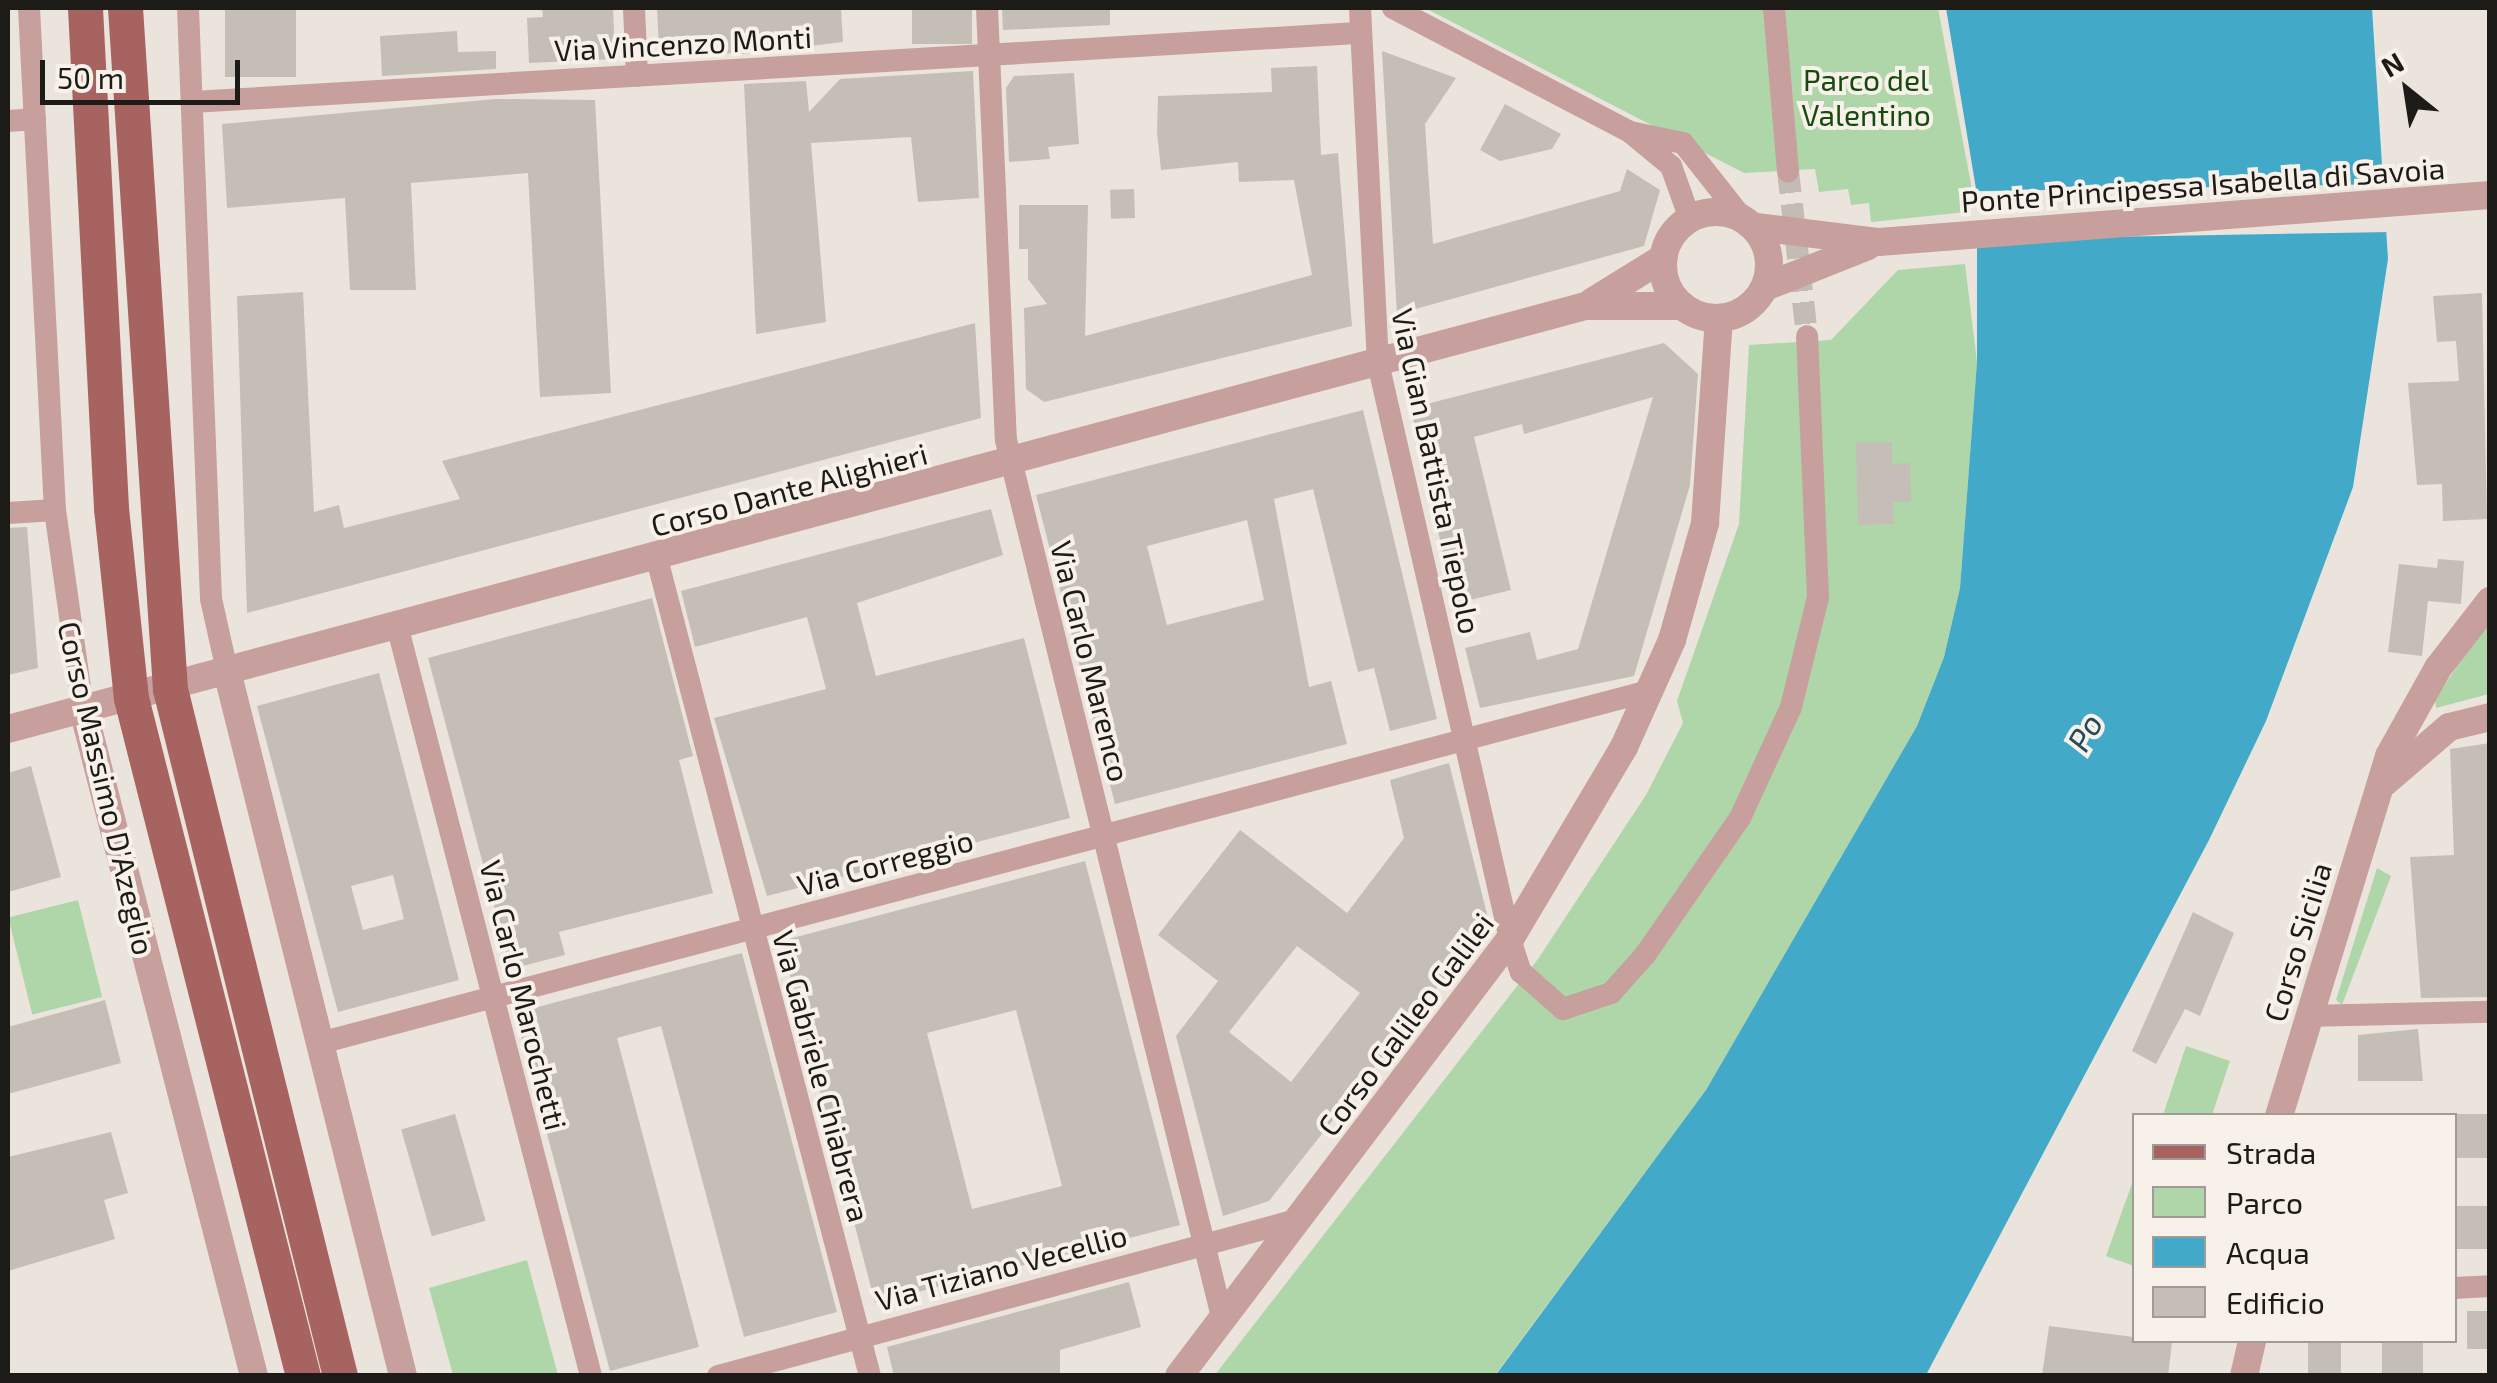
<!DOCTYPE html>
<style>
body{margin:0}
#map{position:relative;width:2497px;height:1383px;overflow:hidden;background:#ebe4dc;font-family:"Exo 2",sans-serif}
div>[style]{position:absolute}
[style*='--x']{left:calc(var(--x)*1px);top:calc(var(--y)*1px);width:calc(var(--w)*1px);rotate:calc(var(--a)*1deg)}
.green>*{inset:0;background:#aed6a8;transform-origin:0 0}
.water>*{inset:0;background:#42a9c9}
.pier>*{inset:0;background:#ebe4dc;transform-origin:0 0}
.building>*{inset:0;background:#c4beb6;transform-origin:0 0}
.minor-tunnel>*{height:22px;margin-top:-11px;transform-origin:0;background:repeating-linear-gradient(90deg,#c2bcb5 0 22px,transparent 0 33px)}
.minor>*{height:22px;margin:-11px;padding:0 11px;transform-origin:11px;border-radius:11px;background:#c79f9c}
.tertiary>*{height:28px;margin:-14px;padding:0 14px;transform-origin:14px;border-radius:14px;background:#c79f9c}
.tertiary>.ring{margin:-14px;padding:0;box-sizing:content-box;background:none;border:28px solid #c79f9c;border-radius:50%}
.primary>*{height:35px;margin:-17.5px;padding:0 17.5px;transform-origin:17.5px;border-radius:17.5px;background:#a76360}
span{translate:-50% -50%;white-space:nowrap;text-align:center;line-height:1.15;-webkit-text-stroke:8px #f8f1e9;paint-order:stroke}
.street-label{font-size:30px;color:#1d1b18}
.park-label{font-size:30px;color:#154b0e}
.water-label{font-size:32px;color:#204c5a;font-style:italic}
.frame{position:absolute;inset:0;border:10px solid #1d1b18;pointer-events:none}
.legend{position:absolute;left:2132px;top:1113px;width:325px;height:230px;box-sizing:border-box;background:#f8f1e9;border:2px solid #a09b95;margin:0;padding:12px 18px;list-style:none;font-size:30px;color:#1d1b18}
.legend li{display:flex;align-items:center;gap:20px;height:50px}
.legend b{width:50px;border:2px solid #a09b95}
.north{position:absolute;left:2357px;top:40px;width:100px;height:100px;-webkit-text-stroke:8px #f8f1e9;paint-order:stroke;rotate:330deg;font-size:28px;font-weight:700;line-height:40px;text-align:center;color:#1d1b18}
.north::after{content:'';display:block;margin:auto;width:35px;height:45px;background:#1d1b18;clip-path:polygon(50% 0,100% 100%,50% 72%,0 100%)}
.scale{position:absolute;left:40px;top:60px;width:200px;height:45px;box-sizing:border-box;border:5px solid #1d1b18;border-top:0;padding-left:12px;font-size:30px;line-height:35px;white-space:nowrap;color:#1d1b18;-webkit-text-stroke:8px #f8f1e9;paint-order:stroke}
</style>
<div id="map">
<div class="green">
<i style="clip-path:polygon(1425px 8px,1938px 8px,1976px 211px,1871px 222px,1869px 203px,1851px 205px,1848px 189px,1819px 192px,1815px 169px,1744px 173px)"></i>
<i style="clip-path:polygon(1965px 264px,1977px 362px,1960px 588px,1944px 657px,1917px 726px,1706px 1090px,1495px 1375px,1214px 1376px,1538px 959px,1646px 795px,1683px 723px,1677px 701px,1739px 524px,1749px 345px,1831px 340px,1898px 270px)"></i>
<i style="clip-path:polygon(2489px 619px,2489px 694px,2436px 708px,2435px 699px)"></i>
<i style="clip-path:polygon(2377px 868px,2391px 876px,2342px 1005px,2336px 1000px)"></i>
<i style="left:78px;top:900px;width:100px;height:72px;rotate:76deg"></i>
<i style="clip-path:polygon(2186px 1046px,2230px 1061px,2212px 1115px,2163px 1115px)"></i>
<i style="clip-path:polygon(2134px 1178px,2134px 1266px,2106px 1256px)"></i>
<i style="clip-path:polygon(527px 1260px,558px 1375px,453px 1375px,429px 1288px)"></i>
</div>
<div class="water">
<i style="clip-path:polygon(1946px 8px,2372px 8px,2388px 259px,2353px 487px,2266px 721px,2209px 840px,1926px 1375px,1495px 1376px,1706px 1090px,1917px 726px,1944px 657px,1960px 588px,1977px 362px,1977px 195px)"></i>
</div>
<div class="pier">
<i style="left:2391px;top:184px;width:48px;height:422px;rotate:89deg"></i>
</div>
<div class="building">
<i style="left:225px;top:8px;width:71px;height:69px"></i>
<i style="clip-path:polygon(542px 8px,613px 8px,615px 59px,529px 63px,527px 18px,543px 17px)"></i>
<i style="clip-path:polygon(657px 8px,841px 8px,843px 42px,743px 54px,659px 50px)"></i>
<i style="left:912px;top:8px;width:60px;height:36px"></i>
<i style="clip-path:polygon(1002px 8px,1110px 8px,1110px 25px,1003px 30px)"></i>
<i style="clip-path:polygon(457px 31px,458px 52px,496px 51px,496px 69px,382px 76px,380px 36px)"></i>
<i style="clip-path:polygon(1382px 51px,1456px 78px,1425px 124px,1433px 244px,1620px 191px,1627px 169px,1660px 190px,1644px 246px,1397px 314px)"></i>
<i style="clip-path:polygon(1317px 66px,1321px 155px,1338px 153px,1352px 326px,1044px 402px,1026px 389px,1024px 308px,1047px 304px,1028px 279px,1028px 249px,1019px 249px,1019px 205px,1088px 205px,1085px 336px,1312px 275px,1294px 180px,1239px 182px,1238px 162px,1161px 170px,1157px 132px,1158px 96px,1272px 92px,1271px 68px)"></i>
<i style="clip-path:polygon(973px 71px,979px 198px,918px 202px,911px 137px,811px 143px,826px 322px,756px 334px,744px 84px,806px 81px,809px 112px,840px 79px)"></i>
<i style="clip-path:polygon(1074px 73px,1079px 144px,1048px 147px,1050px 159px,1009px 162px,1006px 88px,1014px 76px)"></i>
<i style="clip-path:polygon(496px 99px,595px 100px,611px 393px,540px 397px,528px 173px,411px 183px,416px 290px,350px 290px,345px 198px,227px 208px,222px 124px)"></i>
<i style="clip-path:polygon(1505px 104px,1561px 134px,1552px 149px,1500px 161px,1480px 150px)"></i>
<i style="left:1134px;top:189px;width:29px;height:24px;rotate:88deg"></i>
<i style="clip-path:polygon(303px 292px,314px 512px,339px 505px,344px 528px,460px 499px,442px 461px,975px 323px,981px 418px,247px 613px,237px 296px)"></i>
<i style="clip-path:polygon(2482px 293px,2487px 519px,2443px 521px,2442px 484px,2417px 485px,2408px 383px,2459px 381px,2456px 341px,2437px 342px,2433px 296px)"></i>
<i style="clip-path:polygon(1664px 343px,1698px 374px,1690px 485px,1634px 676px,1480px 708px,1465px 648px,1530px 632px,1537px 660px,1578px 649px,1653px 397px,1524px 434px,1522px 424px,1474px 437px,1511px 590px,1454px 604px,1411px 408px)"></i>
<i style="clip-path:polygon(evenodd,1363px 410px,1437px 719px,1390px 731px,1374px 668px,1358px 672px,1313px 489px,1274px 499px,1309px 687px,1331px 681px,1347px 744px,1115px 804px,1036px 495px,1363px 410px,1247px 520px,1264px 600px,1167px 625px,1147px 546px,1247px 520px)"></i>
<i style="clip-path:polygon(1892px 442px,1892px 464px,1910px 463px,1911px 502px,1893px 502px,1894px 524px,1858px 525px,1856px 443px)"></i>
<i style="clip-path:polygon(991px 509px,1003px 555px,857px 603px,876px 676px,1024px 638px,1070px 818px,767px 896px,714px 718px,826px 689px,807px 617px,695px 647px,681px 591px)"></i>
<i style="clip-path:polygon(27px 527px,38px 668px,8px 675px,8px 528px)"></i>
<i style="clip-path:polygon(2438px 559px,2464px 561px,2461px 604px,2428px 601px,2422px 656px,2388px 652px,2399px 564px,2437px 568px)"></i>
<i style="clip-path:polygon(652px 598px,693px 756px,679px 760px,713px 893px,559px 932px,565px 955px,511px 969px,428px 658px)"></i>
<i style="clip-path:polygon(evenodd,379px 673px,459px 980px,338px 1012px,257px 706px,379px 673px,393px 875px,404px 919px,363px 930px,351px 886px,393px 875px)"></i>
<i style="clip-path:polygon(2490px 743px,2490px 997px,2421px 998px,2410px 857px,2454px 855px,2450px 749px)"></i>
<i style="clip-path:polygon(evenodd,1449px 763px,1489px 922px,1269px 1201px,1223px 1216px,1176px 1036px,1218px 981px,1158px 935px,1240px 830px,1347px 913px,1404px 838px,1390px 780px,1449px 763px,1297px 946px,1360px 993px,1291px 1082px,1229px 1032px,1297px 946px)"></i>
<i style="clip-path:polygon(31px 766px,61px 877px,8px 892px,8px 773px)"></i>
<i style="clip-path:polygon(evenodd,1085px 861px,1180px 1225px,875px 1303px,781px 941px,1085px 861px,1016px 1010px,1062px 1186px,972px 1209px,927px 1033px,1016px 1010px)"></i>
<i style="clip-path:polygon(2193px 912px,2234px 933px,2200px 1016px,2185px 1009px,2156px 1064px,2132px 1051px)"></i>
<i style="clip-path:polygon(742px 953px,837px 1312px,744px 1337px,661px 1026px,617px 1038px,699px 1347px,610px 1371px,515px 1013px)"></i>
<i style="clip-path:polygon(105px 1000px,121px 1063px,8px 1094px,8px 1027px)"></i>
<i style="clip-path:polygon(2418px 1029px,2423px 1081px,2358px 1081px,2358px 1035px)"></i>
<i style="left:455px;top:1114px;width:111px;height:56px;rotate:74deg"></i>
<i style="left:2490px;top:1114px;width:44px;height:36px;rotate:90deg"></i>
<i style="clip-path:polygon(111px 1132px,128px 1193px,104px 1200px,115px 1239px,8px 1271px,8px 1157px)"></i>
<i style="left:2490px;top:1206px;width:43px;height:36px;rotate:90deg"></i>
<i style="clip-path:polygon(1129px 1282px,1141px 1327px,1060px 1350px,1060px 1376px,894px 1376px,887px 1347px)"></i>
<i style="left:2490px;top:1311px;width:38px;height:23px;rotate:90deg"></i>
<i style="clip-path:polygon(2049px 1326px,2172px 1342px,2168px 1376px,2042px 1376px)"></i>
<i style="left:2308px;top:1340px;width:33px;height:36px"></i>
<i style="left:2382px;top:1340px;width:41px;height:36px"></i>
</div>
<div class="minor-tunnel">
<i style="--x:1788;--y:171;--w:166;--a:83.4"></i>
</div>
<div class="minor">
<i style="--x:29;--y:8;--w:503;--a:87.04"></i>
<i style="--x:55;--y:510;--w:201;--a:82"></i>
<i style="--x:188;--y:8;--w:591;--a:87.77"></i>
<i style="--x:211;--y:599;--w:78;--a:77.4"></i>
<i style="--x:634;--y:8;--w:68;--a:87.5"></i>
<i style="--x:987;--y:8;--w:432;--a:87.5"></i>
<i style="--x:1006;--y:440;--w:903;--a:76.16"></i>
<i style="--x:1360;--y:8;--w:355;--a:87.1"></i>
<i style="--x:1378;--y:363;--w:591;--a:77.09"></i>
<i style="--x:1510;--y:939;--w:35;--a:72"></i>
<i style="--x:1521;--y:972;--w:56;--a:41.4"></i>
<i style="--x:1563;--y:1009;--w:51;--a:-18.4"></i>
<i style="--x:1611;--y:993;--w:51;--a:-48.2"></i>
<i style="--x:1645;--y:955;--w:167;--a:-55.3"></i>
<i style="--x:1740;--y:818;--w:122;--a:-65.3"></i>
<i style="--x:1791;--y:707;--w:113;--a:-76.2"></i>
<i style="--x:1818;--y:597;--w:261;--a:-92.4"></i>
<i style="--x:1393;--y:8;--w:267;--a:27.6"></i>
<i style="--x:1630;--y:132;--w:53;--a:39.7"></i>
<i style="--x:1671;--y:166;--w:56;--a:70.3"></i>
<i style="--x:1774;--y:8;--w:164;--a:85.1"></i>
<i style="--x:193;--y:102;--w:1166;--a:-3.39"></i>
<i style="--x:8;--y:121;--w:27;--a:-4"></i>
<i style="--x:1630;--y:132;--w:54;--a:11.7"></i>
<i style="--x:1683;--y:143;--w:97;--a:51.7"></i>
<i style="--x:8;--y:513;--w:47;--a:-3.7"></i>
<i style="--x:657;--y:559;--w:844;--a:75.39"></i>
<i style="--x:398;--y:629;--w:772;--a:75.51"></i>
<i style="--x:2307;--y:1016;--w:183;--a:-1.3"></i>
<i style="--x:320;--y:1043;--w:1378;--a:-14.84"></i>
<i style="--x:2454;--y:1288;--w:36;--a:-3"></i>
<i style="--x:718;--y:1376;--w:603;--a:-15.1"></i>
</div>
<div class="tertiary">
<i class="ring" style="left:1663px;top:212px;width:78px;height:78px"></i>
<i style="--x:1756;--y:227;--w:124;--a:7"></i>
<i style="--x:1879;--y:242;--w:613;--a:-4.4"></i>
<i style="--x:1765;--y:287;--w:111;--a:-21.7"></i>
<i style="--x:1592;--y:302;--w:84;--a:-31.8"></i>
<i style="--x:228;--y:675;--w:723;--a:75.98"></i>
<i style="--x:83;--y:709;--w:689;--a:75.62"></i>
<i style="--x:8;--y:729;--w:1634;--a:-15.01"></i>
<i style="--x:1586;--y:306;--w:96;--a:0"></i>
<i style="--x:2384;--y:783;--w:86;--a:-40.7"></i>
<i style="--x:2449;--y:727;--w:42;--a:-13.7"></i>
<i style="--x:2279;--y:1116;--w:376;--a:-73"></i>
<i style="--x:2389;--y:756;--w:101;--a:-60.9"></i>
<i style="--x:2438;--y:668;--w:85;--a:-52.2"></i>
<i style="--x:1179;--y:1376;--w:548;--a:-52.86"></i>
<i style="--x:1510;--y:939;--w:223;--a:-59.3"></i>
<i style="--x:1624;--y:747;--w:117;--a:-65.8"></i>
<i style="--x:1672;--y:640;--w:122;--a:-74.2"></i>
<i style="--x:1705;--y:523;--w:204;--a:-86.1"></i>
<i style="--x:2244;--y:1376;--w:37;--a:-77"></i>
</div>
<div class="primary">
<i style="--x:85;--y:8;--w:501;--a:87.02"></i>
<i style="--x:111;--y:508;--w:191;--a:84"></i>
<i style="--x:131;--y:698;--w:699;--a:75.77"></i>
<i style="--x:125;--y:8;--w:682;--a:86.22"></i>
<i style="--x:170;--y:689;--w:708;--a:76.1"></i>
</div>
<div class="street-label">
<span style="left:683px;top:43px;rotate:-3deg">Via Vincenzo Monti</span>
<span style="left:2203px;top:184px;rotate:-4deg">Ponte Principessa Isabella di Savoia</span>
<span style="left:1437px;top:471px;rotate:78deg">Via Gian Battista Tiepolo</span>
<span style="left:789px;top:489px;rotate:-15deg">Corso Dante Alighieri</span>
<span style="left:1091px;top:661px;rotate:76deg">Via Carlo Marenco</span>
<span style="left:107px;top:788px;rotate:77deg">Corso Massimo D'Azeglio</span>
<span style="left:885px;top:862px;rotate:-15deg">Via Correggio</span>
<span style="left:2297px;top:942px;rotate:-73deg">Corso Sicilia</span>
<span style="left:524px;top:995px;rotate:76deg">Via Carlo Marochetti</span>
<span style="left:1405px;top:1024px;rotate:-53deg">Corso Galileo Galilei</span>
<span style="left:822px;top:1076px;rotate:75deg">Via Gabriele Chiabrera</span>
<span style="left:1001px;top:1267px;rotate:-15deg">Via Tiziano Vecellio</span>
</div>
<div class="park-label">
<span style="left:1866px;top:96px">Parco del<br>Valentino</span>
</div>
<div class="water-label">
<span style="left:2084px;top:732px;rotate:-60deg">Po</span>
</div>
<div class="frame"></div>
<ul class="legend">
<li><b style="height:12px;background:#a76360"></b>Strada</li>
<li><b style="height:28px;background:#aed6a8"></b>Parco</li>
<li><b style="height:28px;background:#42a9c9"></b>Acqua</li>
<li><b style="height:28px;background:#c4beb6"></b>Edificio</li>
</ul>
<div class="north">N</div>
<div class="scale">50 m</div>
</div>
